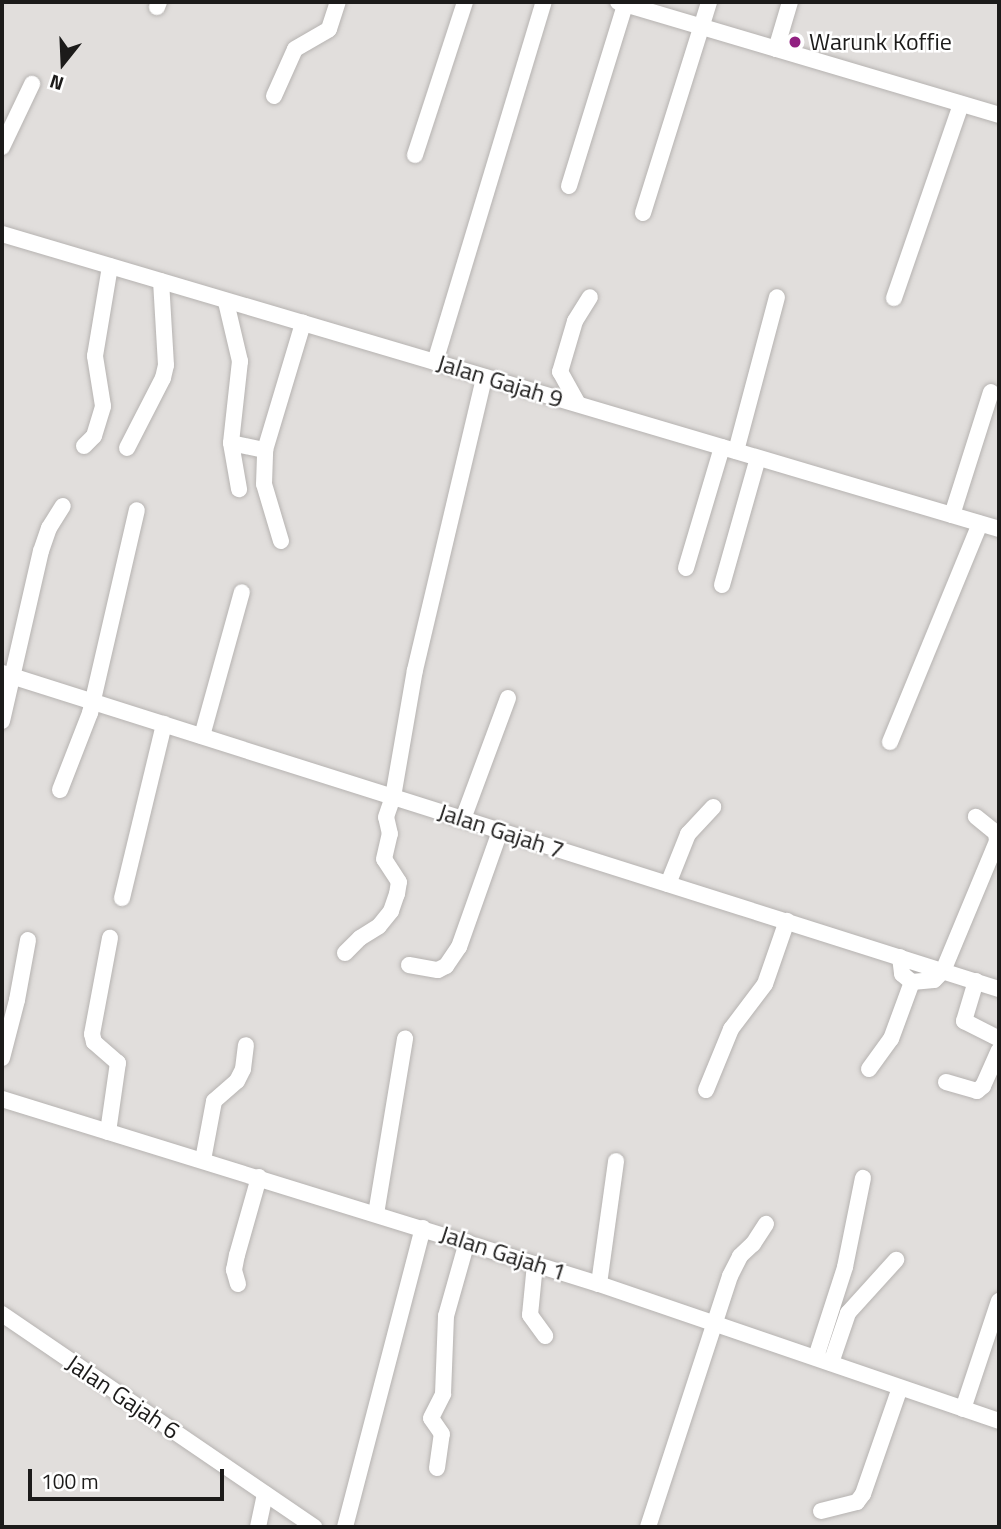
<!DOCTYPE html>
<style>
body{margin:0}
#map{position:relative;width:1001px;height:1529px;overflow:hidden;background:#e1dedc;font-family:"Titillium Web",sans-serif}
div>[style]{position:absolute}
[style*='--x']{left:calc(var(--x)*1px);top:calc(var(--y)*1px);width:calc(var(--w)*1px);rotate:calc(var(--a)*1deg)}
.roads{filter:drop-shadow(0 0 2px #b6b3b1) drop-shadow(0 0 2px #b6b3b1)}
.minor>*{height:16px;margin:-8px;padding:0 8px;transform-origin:8px;border-radius:8px;background:#fff}
.dots>*{width:19px;height:19px;translate:-50% -50%;box-sizing:border-box;border:4px solid #fff;border-radius:50%}
span{translate:-50% -50%;white-space:nowrap;text-align:center;line-height:1.15;-webkit-text-stroke:5px #fff;paint-order:stroke}
.poi-label{font-size:24px;color:#1c1b1a}
.left{translate:0 -50%;text-align:left}
.street-label{font-size:24px;color:#1c1b1a}
.frame{position:absolute;inset:0;border:4px solid #1c1b1a;pointer-events:none}
.north{position:absolute;left:28px;top:28px;width:70px;height:70px;-webkit-text-stroke:5px #fff;paint-order:stroke;rotate:198deg;font-size:19px;font-weight:700;line-height:28px;text-align:center;color:#1c1b1a}
.north::after{content:'';display:block;margin:auto;width:24px;height:32px;background:#1c1b1a;clip-path:polygon(50% 0,100% 100%,50% 72%,0 100%)}
.scale{position:absolute;left:28px;top:1469px;width:196px;height:32px;box-sizing:border-box;border:4px solid #1c1b1a;border-top:0;padding-left:9px;font-size:21px;line-height:24px;white-space:nowrap;color:#1c1b1a;-webkit-text-stroke:5px #fff;paint-order:stroke}
</style>
<div id="map">
<div class="roads">
<div class="minor">
<i style="--x:618;--y:2;--w:397;--a:16.5"></i>
<i style="--x:157;--y:7;--w:5;--a:-68"></i>
<i style="--x:776;--y:49;--w:49;--a:-73.4"></i>
<i style="--x:274;--y:96;--w:51;--a:-65.9"></i>
<i style="--x:295;--y:49;--w:39;--a:-30"></i>
<i style="--x:329;--y:29;--w:28;--a:-72"></i>
<i style="--x:2;--y:147;--w:70;--a:-64.5"></i>
<i style="--x:415;--y:155;--w:161;--a:-71.9"></i>
<i style="--x:569;--y:186;--w:193;--a:-72.8"></i>
<i style="--x:643;--y:213;--w:221;--a:-72.6"></i>
<i style="--x:2;--y:234;--w:1040;--a:16.48"></i>
<i style="--x:894;--y:298;--w:205;--a:-70.9"></i>
<i style="--x:226;--y:302;--w:61;--a:76.7"></i>
<i style="--x:240;--y:361;--w:82;--a:96.3"></i>
<i style="--x:231;--y:443;--w:47;--a:80.1"></i>
<i style="--x:435;--y:362;--w:376;--a:-73.2"></i>
<i style="--x:578;--y:404;--w:37;--a:-119"></i>
<i style="--x:560;--y:372;--w:53;--a:-73.6"></i>
<i style="--x:575;--y:321;--w:28;--a:-58"></i>
<i style="--x:231;--y:443;--w:35;--a:12"></i>
<i style="--x:84;--y:446;--w:14;--a:-45"></i>
<i style="--x:94;--y:436;--w:31;--a:-73"></i>
<i style="--x:103;--y:406;--w:51;--a:-99.1"></i>
<i style="--x:95;--y:356;--w:91;--a:-80.5"></i>
<i style="--x:127;--y:448;--w:79;--a:-62.8"></i>
<i style="--x:163;--y:378;--w:13;--a:-77"></i>
<i style="--x:166;--y:365;--w:84;--a:-93.4"></i>
<i style="--x:736;--y:451;--w:159;--a:-75.1"></i>
<i style="--x:952;--y:515;--w:129;--a:-72.4"></i>
<i style="--x:281;--y:541;--w:59;--a:-106.6"></i>
<i style="--x:264;--y:484;--w:34;--a:-88"></i>
<i style="--x:265;--y:450;--w:133;--a:-73.3"></i>
<i style="--x:686;--y:568;--w:126;--a:-73.4"></i>
<i style="--x:722;--y:585;--w:132;--a:-74.2"></i>
<i style="--x:2;--y:673;--w:1046;--a:17.59"></i>
<i style="--x:2;--y:721;--w:174;--a:-77.1"></i>
<i style="--x:41;--y:551;--w:24;--a:-71"></i>
<i style="--x:49;--y:528;--w:26;--a:-58"></i>
<i style="--x:202;--y:736;--w:149;--a:-74.5"></i>
<i style="--x:890;--y:742;--w:236;--a:-67.6"></i>
<i style="--x:60;--y:790;--w:83;--a:-68.7"></i>
<i style="--x:90;--y:713;--w:208;--a:-77"></i>
<i style="--x:463;--y:819;--w:129;--a:-69.6"></i>
<i style="--x:668;--y:884;--w:54;--a:-68.2"></i>
<i style="--x:688;--y:834;--w:37;--a:-47"></i>
<i style="--x:122;--y:898;--w:179;--a:-76.4"></i>
<i style="--x:345;--y:953;--w:21;--a:-45"></i>
<i style="--x:360;--y:938;--w:22;--a:-32"></i>
<i style="--x:379;--y:926;--w:19;--a:-51"></i>
<i style="--x:391;--y:911;--w:18;--a:-71"></i>
<i style="--x:397;--y:894;--w:12;--a:-81"></i>
<i style="--x:399;--y:882;--w:27;--a:-123"></i>
<i style="--x:384;--y:859;--w:26;--a:-77"></i>
<i style="--x:390;--y:834;--w:17;--a:-103"></i>
<i style="--x:386;--y:817;--w:21;--a:-71"></i>
<i style="--x:393;--y:797;--w:129;--a:-80.2"></i>
<i style="--x:415;--y:670;--w:301;--a:-76.7"></i>
<i style="--x:900;--y:957;--w:17;--a:83"></i>
<i style="--x:902;--y:974;--w:13;--a:39"></i>
<i style="--x:912;--y:982;--w:22;--a:-5"></i>
<i style="--x:934;--y:980;--w:13;--a:-45"></i>
<i style="--x:943;--y:971;--w:141;--a:-67.4"></i>
<i style="--x:997;--y:841;--w:8;--a:-97"></i>
<i style="--x:996;--y:833;--w:26;--a:-141"></i>
<i style="--x:409;--y:965;--w:29;--a:10"></i>
<i style="--x:438;--y:970;--w:9;--a:-27"></i>
<i style="--x:446;--y:966;--w:23;--a:-56"></i>
<i style="--x:459;--y:947;--w:123;--a:-70.5"></i>
<i style="--x:976;--y:981;--w:42;--a:106.7"></i>
<i style="--x:964;--y:1021;--w:39;--a:27"></i>
<i style="--x:2;--y:1058;--w:60;--a:-75.5"></i>
<i style="--x:17;--y:1000;--w:61;--a:-79.6"></i>
<i style="--x:869;--y:1069;--w:37;--a:-54"></i>
<i style="--x:891;--y:1039;--w:61;--a:-69.8"></i>
<i style="--x:946;--y:1082;--w:32;--a:16"></i>
<i style="--x:977;--y:1091;--w:8;--a:-40"></i>
<i style="--x:983;--y:1086;--w:39;--a:-66"></i>
<i style="--x:706;--y:1090;--w:66;--a:-67.7"></i>
<i style="--x:731;--y:1029;--w:56;--a:-52.9"></i>
<i style="--x:765;--y:984;--w:67;--a:-70.8"></i>
<i style="--x:2;--y:1099;--w:625;--a:17.22"></i>
<i style="--x:599;--y:1284;--w:423;--a:18.9"></i>
<i style="--x:108;--y:1132;--w:70;--a:-81.8"></i>
<i style="--x:118;--y:1063;--w:32;--a:-139"></i>
<i style="--x:94;--y:1042;--w:8;--a:-104"></i>
<i style="--x:92;--y:1034;--w:98;--a:-79.4"></i>
<i style="--x:203;--y:1160;--w:60;--a:-79.4"></i>
<i style="--x:214;--y:1101;--w:30;--a:-41"></i>
<i style="--x:237;--y:1081;--w:13;--a:-63"></i>
<i style="--x:243;--y:1069;--w:24;--a:-83"></i>
<i style="--x:376;--y:1214;--w:178;--a:-80.6"></i>
<i style="--x:535;--y:1264;--w:51;--a:95.6"></i>
<i style="--x:530;--y:1315;--w:26;--a:54"></i>
<i style="--x:238;--y:1284;--w:15;--a:-106"></i>
<i style="--x:234;--y:1270;--w:15;--a:-79"></i>
<i style="--x:237;--y:1255;--w:81;--a:-74.2"></i>
<i style="--x:599;--y:1284;--w:124;--a:-82.1"></i>
<i style="--x:2;--y:1314;--w:378;--a:34.3"></i>
<i style="--x:816;--y:1357;--w:95;--a:-72.1"></i>
<i style="--x:845;--y:1267;--w:91;--a:-78.6"></i>
<i style="--x:831;--y:1363;--w:53;--a:-71.2"></i>
<i style="--x:848;--y:1313;--w:72;--a:-47.8"></i>
<i style="--x:963;--y:1409;--w:114;--a:-71.6"></i>
<i style="--x:437;--y:1468;--w:34;--a:-82"></i>
<i style="--x:442;--y:1434;--w:19;--a:-125"></i>
<i style="--x:431;--y:1418;--w:27;--a:-63"></i>
<i style="--x:443;--y:1394;--w:78;--a:-87.8"></i>
<i style="--x:446;--y:1316;--w:77;--a:-74.2"></i>
<i style="--x:821;--y:1511;--w:37;--a:-14"></i>
<i style="--x:857;--y:1502;--w:10;--a:-53"></i>
<i style="--x:863;--y:1494;--w:112;--a:-70.8"></i>
<i style="--x:258;--y:1527;--w:34;--a:-78"></i>
<i style="--x:345;--y:1527;--w:309;--a:-75.4"></i>
<i style="--x:648;--y:1527;--w:264;--a:-71.9"></i>
<i style="--x:730;--y:1276;--w:22;--a:-63"></i>
<i style="--x:740;--y:1256;--w:18;--a:-43"></i>
<i style="--x:753;--y:1244;--w:24;--a:-57"></i>
</div>
</div>
<div class="dots">
<i style="left:795px;top:42px;background:#912081"></i>
</div>
<div class="poi-label">
<span class="left" style="left:809px;top:42px">Warunk Koffie</span>
</div>
<div class="street-label">
<span style="left:500px;top:381px;rotate:17deg">Jalan Gajah 9</span>
<span style="left:501px;top:831px;rotate:18deg">Jalan Gajah 7</span>
<span style="left:503px;top:1253px;rotate:18deg">Jalan Gajah 1</span>
<span style="left:123px;top:1397px;rotate:34deg">Jalan Gajah 6</span>
</div>
<div class="frame"></div>
<div class="north">N</div>
<div class="scale">100 m</div>
</div>
